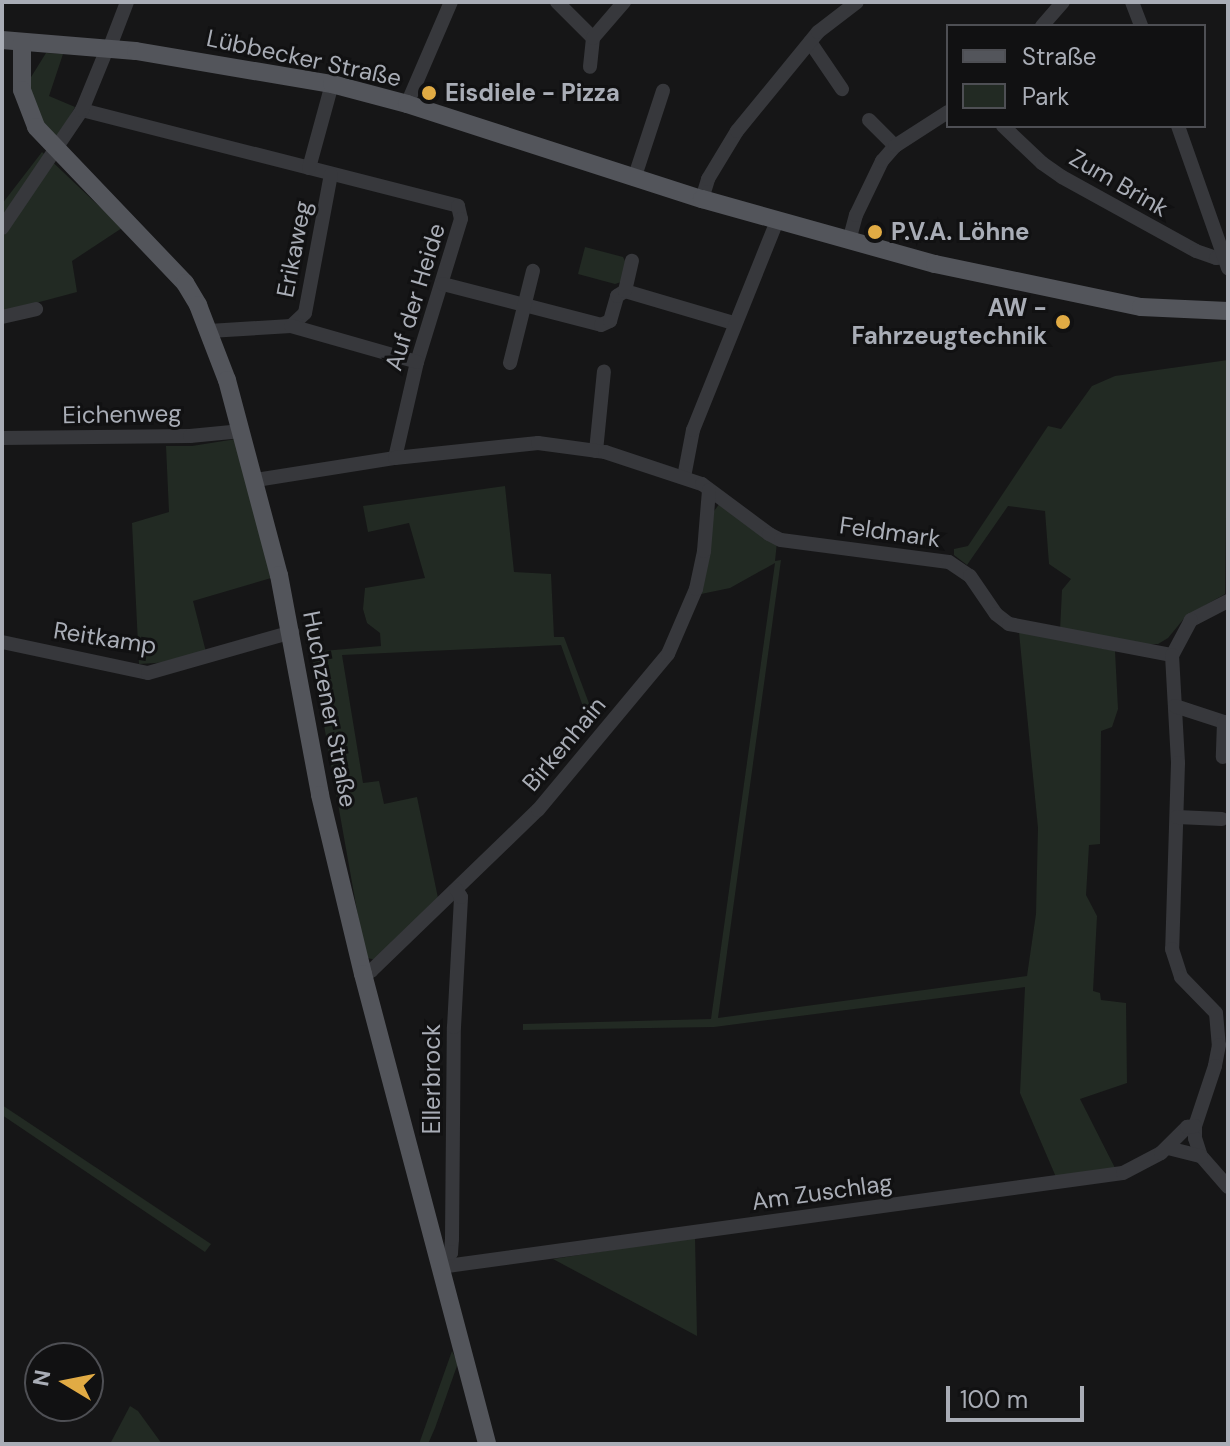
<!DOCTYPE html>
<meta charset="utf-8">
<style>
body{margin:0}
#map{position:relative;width:1230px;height:1446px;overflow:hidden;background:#161617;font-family:"DM Sans",sans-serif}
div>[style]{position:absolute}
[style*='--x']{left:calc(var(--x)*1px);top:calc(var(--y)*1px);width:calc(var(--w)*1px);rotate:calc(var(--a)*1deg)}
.green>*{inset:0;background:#222a23}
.minor>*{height:14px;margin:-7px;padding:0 7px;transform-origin:7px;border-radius:7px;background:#37383c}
.major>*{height:18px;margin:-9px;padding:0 9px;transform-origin:9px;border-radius:9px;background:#53555b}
.dots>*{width:22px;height:22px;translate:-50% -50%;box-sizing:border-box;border:4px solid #111112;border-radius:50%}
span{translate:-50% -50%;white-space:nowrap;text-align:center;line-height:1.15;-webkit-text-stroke:6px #111112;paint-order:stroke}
.street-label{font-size:24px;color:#a9adb6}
.poi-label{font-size:24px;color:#a9adb6;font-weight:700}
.left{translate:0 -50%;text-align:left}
.right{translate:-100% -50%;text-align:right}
.frame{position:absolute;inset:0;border:4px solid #a9adb6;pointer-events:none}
.legend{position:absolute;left:946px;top:24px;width:260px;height:104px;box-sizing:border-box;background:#111112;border:2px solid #4e4f54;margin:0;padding:10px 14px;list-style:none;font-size:24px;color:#a9adb6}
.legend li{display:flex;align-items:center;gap:16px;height:40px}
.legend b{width:40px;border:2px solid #4e4f54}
.north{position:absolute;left:24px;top:1342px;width:80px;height:80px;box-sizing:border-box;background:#111112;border:2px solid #4e4f54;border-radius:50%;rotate:280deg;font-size:22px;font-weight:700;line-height:32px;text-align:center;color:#a9adb6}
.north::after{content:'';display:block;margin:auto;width:28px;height:36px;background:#e1ab44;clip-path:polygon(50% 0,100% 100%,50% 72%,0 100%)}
.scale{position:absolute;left:946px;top:1386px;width:138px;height:36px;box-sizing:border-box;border:4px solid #a9adb6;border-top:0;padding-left:10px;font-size:24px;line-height:28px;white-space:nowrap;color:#a9adb6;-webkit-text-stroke:6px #111112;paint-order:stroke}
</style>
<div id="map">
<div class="green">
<i style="clip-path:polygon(46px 53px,63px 54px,49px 96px,75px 107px,58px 137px,42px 124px,28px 82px)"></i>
<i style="clip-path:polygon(42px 152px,122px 228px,72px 261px,77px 292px,2px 312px,2px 204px)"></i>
<i style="clip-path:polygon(585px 247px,623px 257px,626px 263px,621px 282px,615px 284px,578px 274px)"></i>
<i style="clip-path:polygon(1228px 360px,1225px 594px,1186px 616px,1168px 638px,1158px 644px,1141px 644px,1060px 631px,1062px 590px,1071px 579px,1049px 564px,1045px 511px,1008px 506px,967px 565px,954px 555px,954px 549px,968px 546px,1048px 426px,1061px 429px,1092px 386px,1115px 376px)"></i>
<i style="clip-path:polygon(236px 439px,271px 578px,193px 601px,206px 652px,171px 662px,139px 664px,132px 523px,169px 512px,166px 446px,192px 446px)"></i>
<i style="clip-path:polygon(505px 486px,514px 572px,551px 574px,554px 637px,564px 637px,596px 722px,591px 729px,561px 645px,342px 655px,363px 783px,379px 781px,384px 804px,417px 797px,438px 898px,375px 960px,368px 958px,364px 950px,311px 652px,381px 646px,380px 633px,367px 623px,363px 609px,365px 588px,425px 578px,409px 523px,368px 532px,363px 506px)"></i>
<i style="clip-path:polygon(720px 503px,777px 542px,775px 561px,781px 560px,718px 1018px,1027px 976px,1036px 914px,1038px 828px,1019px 632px,1115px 651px,1118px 709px,1112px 727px,1101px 731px,1100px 844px,1089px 845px,1086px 895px,1097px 916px,1093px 991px,1100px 993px,1101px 1000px,1126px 1003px,1127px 1083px,1080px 1099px,1115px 1168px,1056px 1177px,1020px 1093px,1025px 987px,714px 1027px,523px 1030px,523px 1024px,711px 1019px,775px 563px,730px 588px,701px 594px,714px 511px)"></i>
<i style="clip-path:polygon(2px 1105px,211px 1244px,205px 1252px,2px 1115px)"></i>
<i style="clip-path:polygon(695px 1237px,697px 1336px,553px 1259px)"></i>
<i style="clip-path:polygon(452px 1351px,458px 1363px,435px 1428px,428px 1444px,419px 1444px)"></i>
<i style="clip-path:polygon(130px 1406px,138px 1411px,162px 1444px,110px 1444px)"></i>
</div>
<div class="minor">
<i style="--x:557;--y:2;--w:51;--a:45"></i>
<i style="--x:593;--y:38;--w:29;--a:96"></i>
<i style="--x:1132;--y:2;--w:26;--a:69"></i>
<i style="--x:1042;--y:26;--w:32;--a:-49"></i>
<i style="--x:593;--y:38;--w:48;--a:-49.3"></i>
<i style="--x:810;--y:42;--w:57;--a:55.8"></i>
<i style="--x:109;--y:49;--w:50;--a:-69"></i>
<i style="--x:407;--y:104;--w:111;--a:-66.7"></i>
<i style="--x:82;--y:110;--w:388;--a:14.3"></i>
<i style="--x:458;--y:206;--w:13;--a:77"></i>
<i style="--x:461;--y:219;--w:150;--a:107.1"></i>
<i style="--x:417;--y:362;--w:98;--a:102.9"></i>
<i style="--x:869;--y:120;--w:37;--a:45"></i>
<i style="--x:1003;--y:126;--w:54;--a:43.5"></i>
<i style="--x:1042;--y:163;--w:24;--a:35"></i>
<i style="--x:1062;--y:177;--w:153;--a:28.9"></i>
<i style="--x:1196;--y:251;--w:21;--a:19"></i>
<i style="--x:1216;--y:258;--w:8;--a:-7"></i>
<i style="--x:1178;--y:126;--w:151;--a:70.6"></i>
<i style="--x:309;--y:168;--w:87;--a:-74.7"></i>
<i style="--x:634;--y:179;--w:93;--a:-71.8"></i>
<i style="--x:702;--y:199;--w:21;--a:-73"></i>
<i style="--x:708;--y:179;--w:56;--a:-58.9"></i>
<i style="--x:737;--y:131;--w:128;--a:-50.7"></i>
<i style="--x:818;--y:32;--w:49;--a:-37.6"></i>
<i style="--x:2;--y:228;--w:143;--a:-55.9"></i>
<i style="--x:82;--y:110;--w:66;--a:-67.7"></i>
<i style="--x:849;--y:241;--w:27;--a:-75"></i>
<i style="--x:856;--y:215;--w:60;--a:-64.3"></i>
<i style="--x:882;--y:161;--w:20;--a:-49"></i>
<i style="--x:895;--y:146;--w:63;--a:-32.7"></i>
<i style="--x:443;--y:284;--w:163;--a:14.5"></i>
<i style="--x:601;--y:325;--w:10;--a:-24"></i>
<i style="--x:610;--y:321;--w:26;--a:-74"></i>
<i style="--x:617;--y:296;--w:9;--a:-32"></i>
<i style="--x:625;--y:291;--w:114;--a:16.4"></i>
<i style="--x:625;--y:291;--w:31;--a:-77"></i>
<i style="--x:2;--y:317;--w:35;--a:-13"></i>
<i style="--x:291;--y:326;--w:19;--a:-43"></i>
<i style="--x:305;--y:313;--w:141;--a:-79.4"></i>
<i style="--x:209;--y:331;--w:82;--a:-3.5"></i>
<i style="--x:291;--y:326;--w:131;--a:15.9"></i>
<i style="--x:510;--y:363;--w:95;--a:-76"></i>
<i style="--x:2;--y:438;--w:188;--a:-0.6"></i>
<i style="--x:190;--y:436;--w:52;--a:-5.5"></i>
<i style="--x:596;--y:451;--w:80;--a:-84.3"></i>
<i style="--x:684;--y:477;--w:48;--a:-79.2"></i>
<i style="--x:693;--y:430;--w:225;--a:-68.1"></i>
<i style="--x:256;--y:480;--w:141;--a:-9"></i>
<i style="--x:395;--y:458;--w:144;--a:-6"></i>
<i style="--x:538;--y:443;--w:68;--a:7.7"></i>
<i style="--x:605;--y:452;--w:102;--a:18.3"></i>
<i style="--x:702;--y:484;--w:84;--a:36.7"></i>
<i style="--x:769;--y:534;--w:13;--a:27"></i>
<i style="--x:781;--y:540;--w:169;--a:7.5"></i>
<i style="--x:949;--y:562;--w:25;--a:34"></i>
<i style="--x:970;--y:576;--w:46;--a:55.6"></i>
<i style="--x:996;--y:614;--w:16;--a:38"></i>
<i style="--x:1009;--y:624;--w:166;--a:10.8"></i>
<i style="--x:1228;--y:601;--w:42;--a:152.8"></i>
<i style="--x:1191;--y:620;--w:40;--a:118"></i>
<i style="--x:1172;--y:655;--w:108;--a:86.8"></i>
<i style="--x:1178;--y:763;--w:186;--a:91.8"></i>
<i style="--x:1172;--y:949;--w:29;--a:72"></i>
<i style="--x:1181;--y:977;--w:50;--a:45.8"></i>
<i style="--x:1216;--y:1013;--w:32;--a:85"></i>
<i style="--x:1219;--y:1045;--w:21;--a:101"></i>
<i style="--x:1215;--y:1066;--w:63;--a:108.4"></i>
<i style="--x:1195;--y:1126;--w:12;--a:90"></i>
<i style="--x:1195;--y:1138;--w:19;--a:72"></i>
<i style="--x:1201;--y:1156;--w:41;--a:48.9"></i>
<i style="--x:2;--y:642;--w:149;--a:12"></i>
<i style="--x:148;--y:673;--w:150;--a:-15.9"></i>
<i style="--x:1175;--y:706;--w:52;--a:18.1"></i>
<i style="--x:1224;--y:722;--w:35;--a:92"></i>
<i style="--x:1177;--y:817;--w:45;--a:2.5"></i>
<i style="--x:363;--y:974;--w:9;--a:-21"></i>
<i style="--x:371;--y:971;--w:232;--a:-44"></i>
<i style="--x:538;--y:810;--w:203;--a:-50.2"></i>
<i style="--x:668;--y:654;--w:71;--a:-66.7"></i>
<i style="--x:696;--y:589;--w:39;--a:-78"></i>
<i style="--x:704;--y:551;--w:61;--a:-85.3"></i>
<i style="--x:1168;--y:1148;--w:34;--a:14"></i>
<i style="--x:440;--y:1267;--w:689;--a:-7.84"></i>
<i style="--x:1123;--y:1173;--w:43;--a:-27.8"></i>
<i style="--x:1161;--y:1153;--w:37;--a:-45"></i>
<i style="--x:1187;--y:1127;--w:8;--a:-7"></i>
<i style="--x:440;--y:1267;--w:18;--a:-52"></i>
<i style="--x:451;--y:1253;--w:14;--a:-86"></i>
<i style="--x:452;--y:1239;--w:212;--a:-89.5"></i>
<i style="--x:454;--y:1027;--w:130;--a:-86.9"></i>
<i style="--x:461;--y:897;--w:9;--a:-122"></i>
</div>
<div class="major">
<i style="--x:2;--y:40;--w:134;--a:4.7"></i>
<i style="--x:136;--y:51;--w:199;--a:9.6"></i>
<i style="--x:332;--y:84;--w:78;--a:14.9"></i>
<i style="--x:407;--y:104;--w:310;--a:17.9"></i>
<i style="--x:702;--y:199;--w:242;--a:15.6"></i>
<i style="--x:935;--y:264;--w:210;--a:11.8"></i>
<i style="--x:1141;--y:307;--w:87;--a:2.6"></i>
<i style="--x:22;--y:42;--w:48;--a:90"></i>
<i style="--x:22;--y:90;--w:40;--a:69"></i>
<i style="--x:36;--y:127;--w:216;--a:46.3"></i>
<i style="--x:185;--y:283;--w:26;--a:59"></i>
<i style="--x:198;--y:305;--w:80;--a:68.9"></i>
<i style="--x:227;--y:380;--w:202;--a:75.1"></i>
<i style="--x:279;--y:575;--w:224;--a:79.4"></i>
<i style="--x:320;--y:795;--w:184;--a:76.5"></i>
<i style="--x:363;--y:974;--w:486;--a:75.2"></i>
</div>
<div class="dots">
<i style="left:429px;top:93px;background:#e1ab44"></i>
<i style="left:875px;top:232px;background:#e1ab44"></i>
<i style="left:1063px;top:322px;background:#e1ab44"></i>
</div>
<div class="street-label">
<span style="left:304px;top:58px;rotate:12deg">Lübbecker Straße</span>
<span style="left:1119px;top:183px;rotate:30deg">Zum Brink</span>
<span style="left:294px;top:249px;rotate:-79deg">Erikaweg</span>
<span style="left:415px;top:297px;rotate:-73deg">Auf der Heide</span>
<span style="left:122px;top:414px;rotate:-1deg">Eichenweg</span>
<span style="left:890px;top:532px;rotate:8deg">Feldmark</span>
<span style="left:105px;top:638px;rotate:9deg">Reitkamp</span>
<span style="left:330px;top:709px;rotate:79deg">Huchzener Straße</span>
<span style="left:564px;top:744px;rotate:-50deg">Birkenhain</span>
<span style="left:432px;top:1079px;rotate:-90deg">Ellerbrock</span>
<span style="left:822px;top:1192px;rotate:-8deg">Am Zuschlag</span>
</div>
<div class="poi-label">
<span class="left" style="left:445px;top:93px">Eisdiele - Pizza</span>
<span class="left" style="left:891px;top:232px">P.V.A. Löhne</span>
<span class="right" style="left:1047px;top:322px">AW -<br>Fahrzeugtechnik</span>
</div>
<div class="frame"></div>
<ul class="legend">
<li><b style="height:10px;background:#53555b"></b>Straße</li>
<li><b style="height:22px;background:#222a23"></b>Park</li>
</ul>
<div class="north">N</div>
<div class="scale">100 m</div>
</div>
